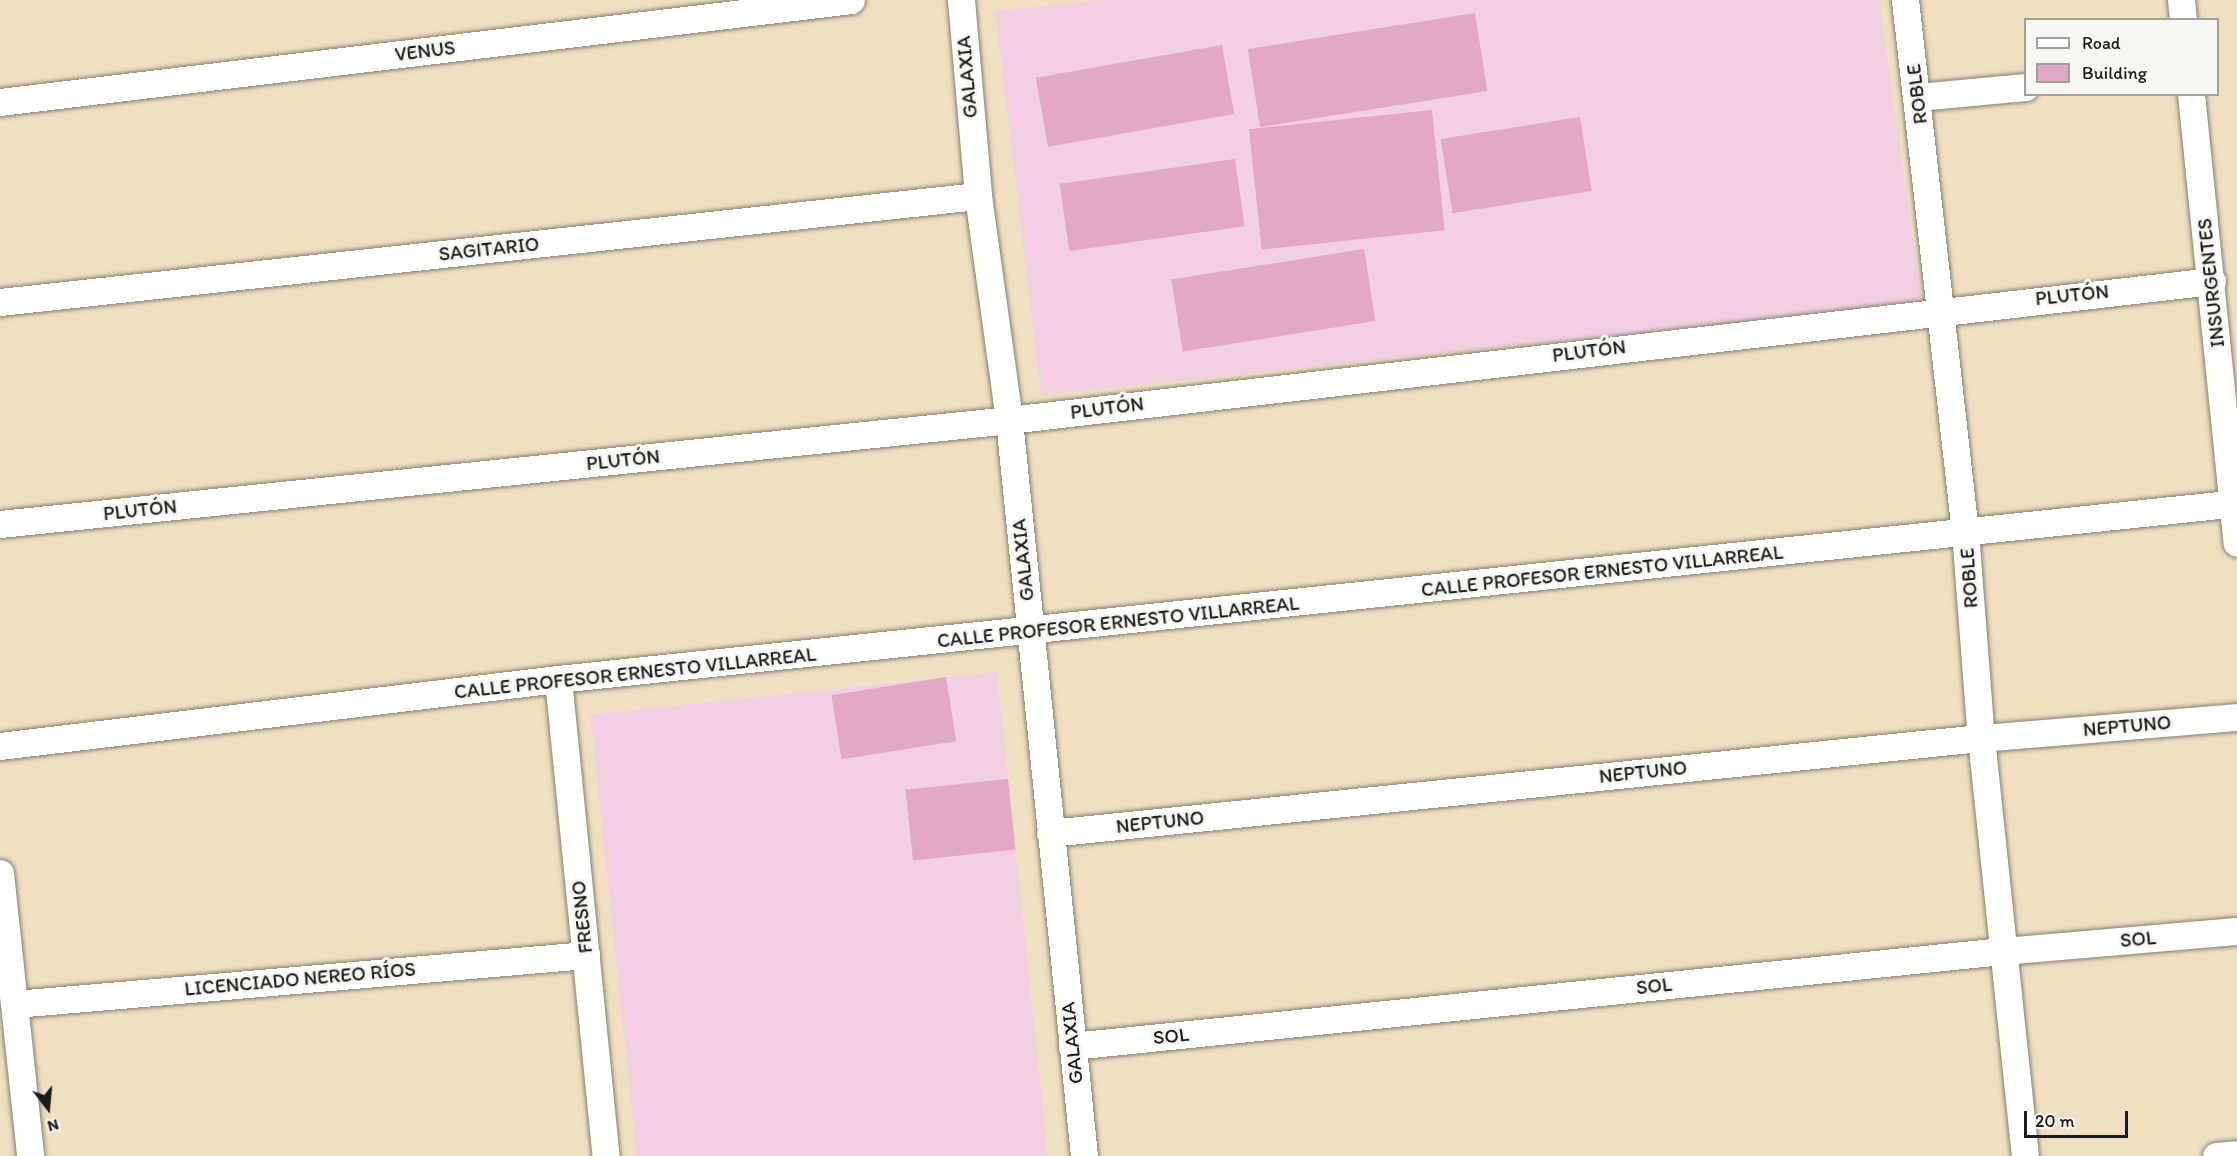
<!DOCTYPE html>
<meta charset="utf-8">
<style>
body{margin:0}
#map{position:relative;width:2237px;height:1156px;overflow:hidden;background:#efe0c2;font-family:Itim,sans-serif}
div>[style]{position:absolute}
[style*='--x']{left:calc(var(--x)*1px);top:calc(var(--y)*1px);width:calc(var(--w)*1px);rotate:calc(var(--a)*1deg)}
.built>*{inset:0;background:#f2cfe2;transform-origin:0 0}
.building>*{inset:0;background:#e3a8c3;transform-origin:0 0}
.roads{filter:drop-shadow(0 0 2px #867e6f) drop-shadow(0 0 2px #867e6f)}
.minor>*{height:27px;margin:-13.5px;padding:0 13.5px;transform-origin:13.5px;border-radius:13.5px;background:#fff}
span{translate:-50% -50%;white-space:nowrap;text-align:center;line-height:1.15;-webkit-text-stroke:6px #f6f6f2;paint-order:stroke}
.street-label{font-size:20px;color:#1c1c1c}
.legend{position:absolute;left:2024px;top:18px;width:195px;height:78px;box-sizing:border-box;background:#f6f6f2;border:2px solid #9f9f9c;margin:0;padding:8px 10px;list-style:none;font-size:18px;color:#1c1c1c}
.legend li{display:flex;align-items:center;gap:12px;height:30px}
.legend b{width:30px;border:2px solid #9f9f9c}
.north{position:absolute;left:18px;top:1078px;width:60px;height:60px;-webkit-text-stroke:4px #f6f6f2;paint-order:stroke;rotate:164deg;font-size:16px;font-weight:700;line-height:24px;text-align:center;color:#1c1c1c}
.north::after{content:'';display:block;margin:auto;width:21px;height:27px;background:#1c1c1c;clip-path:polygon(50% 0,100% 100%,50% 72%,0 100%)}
.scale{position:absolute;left:2024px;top:1111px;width:104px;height:27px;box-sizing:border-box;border:3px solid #1c1c1c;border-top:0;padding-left:8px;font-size:18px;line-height:21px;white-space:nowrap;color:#1c1c1c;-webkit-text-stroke:4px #f6f6f2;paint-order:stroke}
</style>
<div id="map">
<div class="built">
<i style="clip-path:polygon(1101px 0,1879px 0,1922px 303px,1041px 395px,995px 11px)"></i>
<i style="left:997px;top:672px;width:487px;height:409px;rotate:84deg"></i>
</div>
<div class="building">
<i style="left:1475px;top:13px;width:79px;height:230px;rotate:81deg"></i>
<i style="left:1222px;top:45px;width:70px;height:189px;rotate:80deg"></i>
<i style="left:1432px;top:110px;width:121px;height:184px;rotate:84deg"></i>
<i style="left:1580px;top:117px;width:75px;height:141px;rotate:81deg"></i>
<i style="left:1235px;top:159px;width:68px;height:177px;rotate:82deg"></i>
<i style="left:1364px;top:249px;width:73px;height:195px;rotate:81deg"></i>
<i style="left:946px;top:677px;width:65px;height:116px;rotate:81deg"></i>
<i style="left:1008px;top:779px;width:71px;height:103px;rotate:84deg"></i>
</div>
<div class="roads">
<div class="minor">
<i style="--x:961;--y:0;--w:197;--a:85"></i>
<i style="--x:978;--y:196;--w:226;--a:82.1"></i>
<i style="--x:1009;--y:420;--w:740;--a:84.18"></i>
<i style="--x:1905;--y:0;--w:535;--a:83.57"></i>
<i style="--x:1965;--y:532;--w:207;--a:85.6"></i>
<i style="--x:1981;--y:738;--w:420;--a:84"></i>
<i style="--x:2181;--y:0;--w:20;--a:84"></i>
<i style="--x:2191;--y:94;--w:451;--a:84.2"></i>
<i style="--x:1918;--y:97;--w:108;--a:-5.3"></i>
<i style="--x:0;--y:102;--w:857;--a:-6.83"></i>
<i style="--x:0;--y:302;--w:984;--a:-6.19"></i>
<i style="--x:0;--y:524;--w:1014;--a:-5.88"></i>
<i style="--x:1009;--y:420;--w:1211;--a:-6.59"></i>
<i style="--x:558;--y:679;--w:479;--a:84.3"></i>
<i style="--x:0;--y:746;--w:562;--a:-6.85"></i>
<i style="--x:558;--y:679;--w:1688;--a:-5.98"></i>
<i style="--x:1050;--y:833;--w:936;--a:-5.83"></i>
<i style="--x:1981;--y:738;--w:257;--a:-4.7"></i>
<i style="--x:0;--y:873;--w:285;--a:83.9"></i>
<i style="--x:15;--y:1004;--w:573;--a:-4.9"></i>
<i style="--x:1072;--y:1046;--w:936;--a:-5.83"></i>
<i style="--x:2003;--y:951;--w:235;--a:-4.9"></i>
<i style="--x:2216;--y:1156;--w:21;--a:-5"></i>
</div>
</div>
<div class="street-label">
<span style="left:425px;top:51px;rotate:-7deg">VENUS</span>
<span style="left:967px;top:77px;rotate:-95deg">GALAXIA</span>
<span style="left:1917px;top:94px;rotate:-97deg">ROBLE</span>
<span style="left:489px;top:249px;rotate:-6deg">SAGITARIO</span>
<span style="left:2211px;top:283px;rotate:-96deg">INSURGENTES</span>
<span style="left:2072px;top:295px;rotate:-6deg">PLUTÓN</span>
<span style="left:1589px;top:351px;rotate:-7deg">PLUTÓN</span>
<span style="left:1107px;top:408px;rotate:-7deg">PLUTÓN</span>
<span style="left:623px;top:460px;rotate:-6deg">PLUTÓN</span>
<span style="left:140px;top:510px;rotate:-6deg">PLUTÓN</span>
<span style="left:1023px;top:560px;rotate:-96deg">GALAXIA</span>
<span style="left:1602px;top:571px;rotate:-6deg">CALLE PROFESOR ERNESTO VILLARREAL</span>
<span style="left:1969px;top:578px;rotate:-94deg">ROBLE</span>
<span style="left:1118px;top:622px;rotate:-6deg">CALLE PROFESOR ERNESTO VILLARREAL</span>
<span style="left:635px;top:673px;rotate:-6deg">CALLE PROFESOR ERNESTO VILLARREAL</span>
<span style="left:2127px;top:726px;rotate:-5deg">NEPTUNO</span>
<span style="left:1643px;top:772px;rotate:-6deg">NEPTUNO</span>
<span style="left:1160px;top:822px;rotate:-6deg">NEPTUNO</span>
<span style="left:582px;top:917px;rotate:-96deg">FRESNO</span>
<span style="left:2138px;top:939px;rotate:-5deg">SOL</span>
<span style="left:300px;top:979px;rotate:-5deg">LICENCIADO NEREO RÍOS</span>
<span style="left:1654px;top:986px;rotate:-6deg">SOL</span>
<span style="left:1171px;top:1036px;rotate:-6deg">SOL</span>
<span style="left:1072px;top:1043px;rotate:-96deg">GALAXIA</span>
</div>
<ul class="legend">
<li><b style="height:8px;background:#fff"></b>Road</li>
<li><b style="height:16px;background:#e3a8c3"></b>Building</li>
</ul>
<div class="north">N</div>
<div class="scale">20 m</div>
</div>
